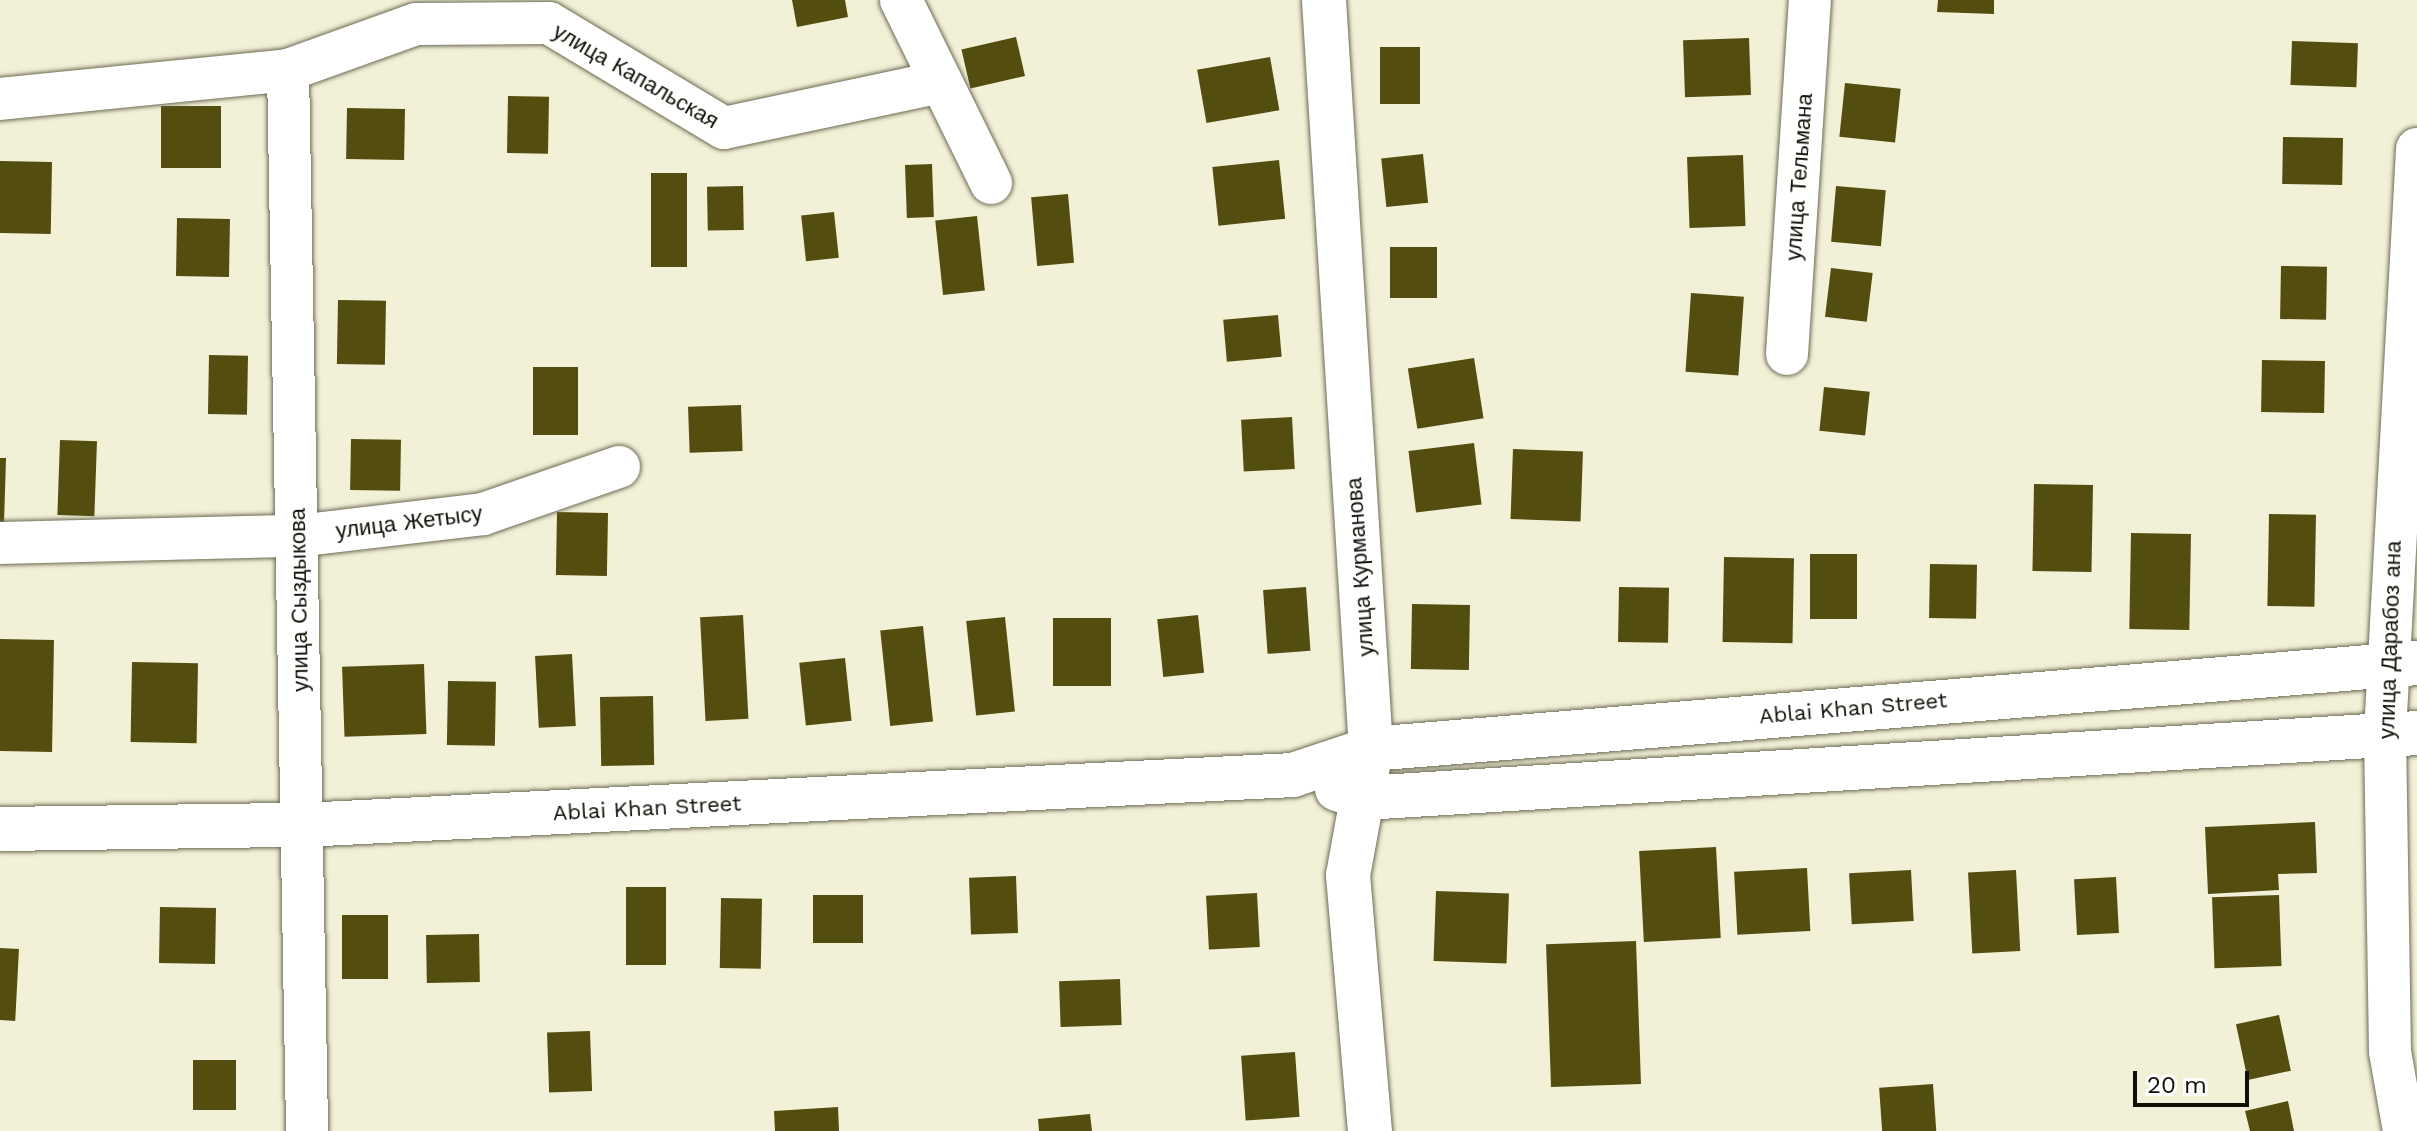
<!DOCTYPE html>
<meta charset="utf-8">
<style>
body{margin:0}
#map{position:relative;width:2417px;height:1131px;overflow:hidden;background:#f2f0d7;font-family:"Work Sans",sans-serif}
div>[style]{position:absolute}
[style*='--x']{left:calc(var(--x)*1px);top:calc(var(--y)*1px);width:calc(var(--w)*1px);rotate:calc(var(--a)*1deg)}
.building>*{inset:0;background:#534e0f;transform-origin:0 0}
.roads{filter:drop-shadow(0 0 2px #6c6b55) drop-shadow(0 0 2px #6c6b55)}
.street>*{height:42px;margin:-21px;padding:0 21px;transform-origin:21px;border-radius:21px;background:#fff}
.secondary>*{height:44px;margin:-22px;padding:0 22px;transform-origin:22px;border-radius:22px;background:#fff}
span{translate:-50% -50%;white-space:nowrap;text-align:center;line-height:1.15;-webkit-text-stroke:8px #fff;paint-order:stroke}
.street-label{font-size:22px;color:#101007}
.scale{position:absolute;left:2133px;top:1071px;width:116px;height:36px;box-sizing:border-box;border:4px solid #101007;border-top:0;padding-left:10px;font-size:24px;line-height:28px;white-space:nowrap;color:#101007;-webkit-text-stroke:6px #fff;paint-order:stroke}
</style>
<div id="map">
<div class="building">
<i style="clip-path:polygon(792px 0,845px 0,848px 17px,797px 27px)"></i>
<i style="clip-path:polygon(1938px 0,1994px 0,1994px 14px,1937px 12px)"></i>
<i style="left:1016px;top:37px;width:40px;height:56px;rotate:77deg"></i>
<i style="left:1749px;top:38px;width:57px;height:66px;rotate:88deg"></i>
<i style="left:2292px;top:41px;width:66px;height:44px;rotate:2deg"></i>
<i style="left:1380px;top:47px;width:40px;height:57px"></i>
<i style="left:1270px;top:57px;width:54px;height:74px;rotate:80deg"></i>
<i style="left:1845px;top:83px;width:56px;height:54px;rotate:6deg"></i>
<i style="left:508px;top:96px;width:41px;height:57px;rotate:1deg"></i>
<i style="left:161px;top:106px;width:60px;height:62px"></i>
<i style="left:347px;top:108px;width:58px;height:51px;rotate:1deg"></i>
<i style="left:2283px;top:137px;width:60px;height:47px;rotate:1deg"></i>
<i style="left:1423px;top:154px;width:49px;height:42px;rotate:84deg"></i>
<i style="left:1743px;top:155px;width:71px;height:56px;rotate:88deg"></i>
<i style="left:1279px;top:160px;width:59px;height:67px;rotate:84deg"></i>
<i style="left:0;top:161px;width:52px;height:72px;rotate:1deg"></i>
<i style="left:932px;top:164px;width:53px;height:27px;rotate:88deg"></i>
<i style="left:651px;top:173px;width:36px;height:94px"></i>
<i style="left:743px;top:186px;width:44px;height:36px;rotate:89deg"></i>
<i style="left:1836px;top:186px;width:50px;height:56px;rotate:5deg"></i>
<i style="left:1068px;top:194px;width:69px;height:37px;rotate:85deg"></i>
<i style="left:834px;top:212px;width:46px;height:33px;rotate:84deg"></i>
<i style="left:977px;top:216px;width:75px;height:42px;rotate:84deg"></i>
<i style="left:177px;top:218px;width:53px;height:58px;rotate:1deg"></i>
<i style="left:1437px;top:247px;width:51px;height:47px;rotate:90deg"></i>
<i style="left:2281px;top:266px;width:46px;height:53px;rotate:1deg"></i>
<i style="left:1831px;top:268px;width:42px;height:49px;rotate:7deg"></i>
<i style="left:1691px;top:293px;width:53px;height:79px;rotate:4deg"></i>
<i style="left:338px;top:300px;width:48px;height:64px;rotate:1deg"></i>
<i style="left:1278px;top:315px;width:42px;height:55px;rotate:85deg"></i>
<i style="left:209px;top:355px;width:39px;height:59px;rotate:1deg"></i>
<i style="left:1474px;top:358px;width:61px;height:67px;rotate:81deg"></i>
<i style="left:2262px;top:360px;width:63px;height:52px;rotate:1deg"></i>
<i style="left:533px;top:367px;width:45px;height:68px"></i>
<i style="left:1824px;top:387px;width:46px;height:44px;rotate:6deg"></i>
<i style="left:741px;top:405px;width:46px;height:53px;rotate:88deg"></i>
<i style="left:1292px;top:417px;width:52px;height:51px;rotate:87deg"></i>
<i style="left:351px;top:439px;width:50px;height:51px;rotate:1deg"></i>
<i style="left:60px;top:440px;width:37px;height:75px;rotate:2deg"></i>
<i style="left:1474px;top:443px;width:62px;height:66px;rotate:83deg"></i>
<i style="left:1513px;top:449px;width:70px;height:70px;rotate:2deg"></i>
<i style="clip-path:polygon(0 458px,6px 458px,4px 523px,0 523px)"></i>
<i style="left:2034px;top:484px;width:59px;height:87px;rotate:1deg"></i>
<i style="left:557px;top:512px;width:51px;height:63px;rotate:1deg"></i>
<i style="left:2269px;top:514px;width:47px;height:92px;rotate:1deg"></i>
<i style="left:2131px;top:533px;width:60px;height:96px;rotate:1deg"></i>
<i style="left:1810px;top:554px;width:47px;height:65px"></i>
<i style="left:1724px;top:557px;width:70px;height:85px;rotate:1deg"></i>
<i style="left:1930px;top:564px;width:47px;height:54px;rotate:1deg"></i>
<i style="left:1306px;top:587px;width:64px;height:43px;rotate:86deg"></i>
<i style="left:1619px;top:587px;width:50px;height:55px;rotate:1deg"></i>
<i style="left:1412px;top:604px;width:58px;height:65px;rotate:1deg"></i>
<i style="left:743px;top:615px;width:104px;height:43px;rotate:87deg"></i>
<i style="left:1198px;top:615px;width:58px;height:41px;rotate:84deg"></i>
<i style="left:1005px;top:617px;width:95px;height:39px;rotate:84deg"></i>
<i style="left:1111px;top:618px;width:68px;height:58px;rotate:90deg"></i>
<i style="left:923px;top:626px;width:96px;height:43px;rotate:84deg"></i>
<i style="left:0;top:639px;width:54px;height:112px;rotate:1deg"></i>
<i style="left:572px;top:654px;width:72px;height:37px;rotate:87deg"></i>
<i style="left:845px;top:658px;width:63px;height:46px;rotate:84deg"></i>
<i style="left:132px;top:662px;width:66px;height:80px;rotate:1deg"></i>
<i style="left:424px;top:664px;width:70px;height:82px;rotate:88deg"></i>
<i style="left:448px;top:681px;width:48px;height:64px;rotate:1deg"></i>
<i style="left:653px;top:696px;width:69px;height:53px;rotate:89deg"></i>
<i style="clip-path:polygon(2315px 822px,2317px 873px,2278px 874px,2279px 890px,2208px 894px,2205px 827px)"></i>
<i style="left:1716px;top:847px;width:91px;height:77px;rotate:87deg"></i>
<i style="left:1807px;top:868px;width:63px;height:73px;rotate:87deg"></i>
<i style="left:1911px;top:870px;width:51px;height:62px;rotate:87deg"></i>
<i style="left:2016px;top:870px;width:81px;height:48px;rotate:87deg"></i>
<i style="left:1016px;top:876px;width:57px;height:47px;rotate:88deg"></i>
<i style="left:2116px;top:877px;width:56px;height:42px;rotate:87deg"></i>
<i style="left:626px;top:887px;width:40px;height:78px"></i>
<i style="left:1436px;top:891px;width:73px;height:70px;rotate:2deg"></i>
<i style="left:1257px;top:893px;width:54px;height:51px;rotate:87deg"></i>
<i style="left:813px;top:895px;width:50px;height:48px"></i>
<i style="left:2279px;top:895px;width:71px;height:67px;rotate:88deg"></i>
<i style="left:721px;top:898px;width:41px;height:70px;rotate:1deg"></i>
<i style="left:160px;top:907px;width:56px;height:56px;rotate:1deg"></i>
<i style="left:342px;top:915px;width:46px;height:64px"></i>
<i style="left:479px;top:934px;width:48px;height:53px;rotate:89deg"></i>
<i style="left:1636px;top:941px;width:143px;height:90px;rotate:88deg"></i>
<i style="left:0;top:948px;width:19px;height:72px;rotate:3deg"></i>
<i style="left:1120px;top:979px;width:46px;height:61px;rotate:88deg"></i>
<i style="left:2279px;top:1015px;width:57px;height:44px;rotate:78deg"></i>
<i style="left:590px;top:1031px;width:60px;height:43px;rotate:88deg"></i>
<i style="left:1295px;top:1052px;width:65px;height:54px;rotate:86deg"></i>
<i style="left:193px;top:1060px;width:43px;height:50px"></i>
<i style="left:1933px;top:1084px;width:47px;height:54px;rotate:86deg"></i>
<i style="clip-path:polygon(2288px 1101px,2294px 1131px,2250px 1131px,2245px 1111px)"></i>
<i style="clip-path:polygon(838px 1107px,839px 1131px,775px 1131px,774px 1111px)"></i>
<i style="clip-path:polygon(1090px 1114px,1092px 1131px,1039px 1131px,1038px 1119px)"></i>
</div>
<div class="roads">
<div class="street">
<i style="--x:901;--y:0;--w:204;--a:63.8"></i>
<i style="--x:288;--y:70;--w:1061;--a:88.97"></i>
<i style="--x:0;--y:99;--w:289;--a:-5.7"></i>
<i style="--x:288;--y:70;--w:136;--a:-19.8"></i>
<i style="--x:416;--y:24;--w:133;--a:-0.4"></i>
<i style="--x:549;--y:23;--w:204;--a:31"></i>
<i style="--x:724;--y:128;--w:222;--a:-12"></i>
<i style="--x:1787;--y:354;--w:355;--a:-86.3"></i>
<i style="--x:0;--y:543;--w:297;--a:-1.4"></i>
<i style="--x:297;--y:536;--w:187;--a:-6.7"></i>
<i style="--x:483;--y:514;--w:144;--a:-19.1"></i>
<i style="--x:2404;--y:1131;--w:80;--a:-100"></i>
<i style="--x:2390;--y:1052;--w:319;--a:-90.9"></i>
<i style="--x:2385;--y:733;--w:585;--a:-86.86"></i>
</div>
<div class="secondary">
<i style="--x:1324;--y:0;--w:750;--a:86.41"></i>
<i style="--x:1371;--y:749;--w:128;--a:100.3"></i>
<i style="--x:1348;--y:875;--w:257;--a:85.1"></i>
<i style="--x:1337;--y:789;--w:28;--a:18"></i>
<i style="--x:1364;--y:798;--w:1055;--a:-3.53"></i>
<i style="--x:0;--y:829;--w:303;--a:-0.8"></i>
<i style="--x:303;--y:825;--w:991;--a:-2.89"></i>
<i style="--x:1293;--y:775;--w:82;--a:-18.4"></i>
<i style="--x:1371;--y:749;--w:1050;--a:-4.7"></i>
</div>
</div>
<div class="street-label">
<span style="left:636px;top:76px;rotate:30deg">улица Капальская</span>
<span style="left:1799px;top:177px;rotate:-86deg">улица Тельмана</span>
<span style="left:409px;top:522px;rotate:-7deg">улица Жетысу</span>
<span style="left:1360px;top:567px;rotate:-94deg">улица Курманова</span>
<span style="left:299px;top:600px;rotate:-91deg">улица Сыздыкова</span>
<span style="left:2390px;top:640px;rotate:-88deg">улица Дарабоз ана</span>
<span style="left:1853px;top:708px;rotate:-5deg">Ablai Khan Street</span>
<span style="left:647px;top:808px;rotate:-3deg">Ablai Khan Street</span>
</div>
<div class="scale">20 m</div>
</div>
